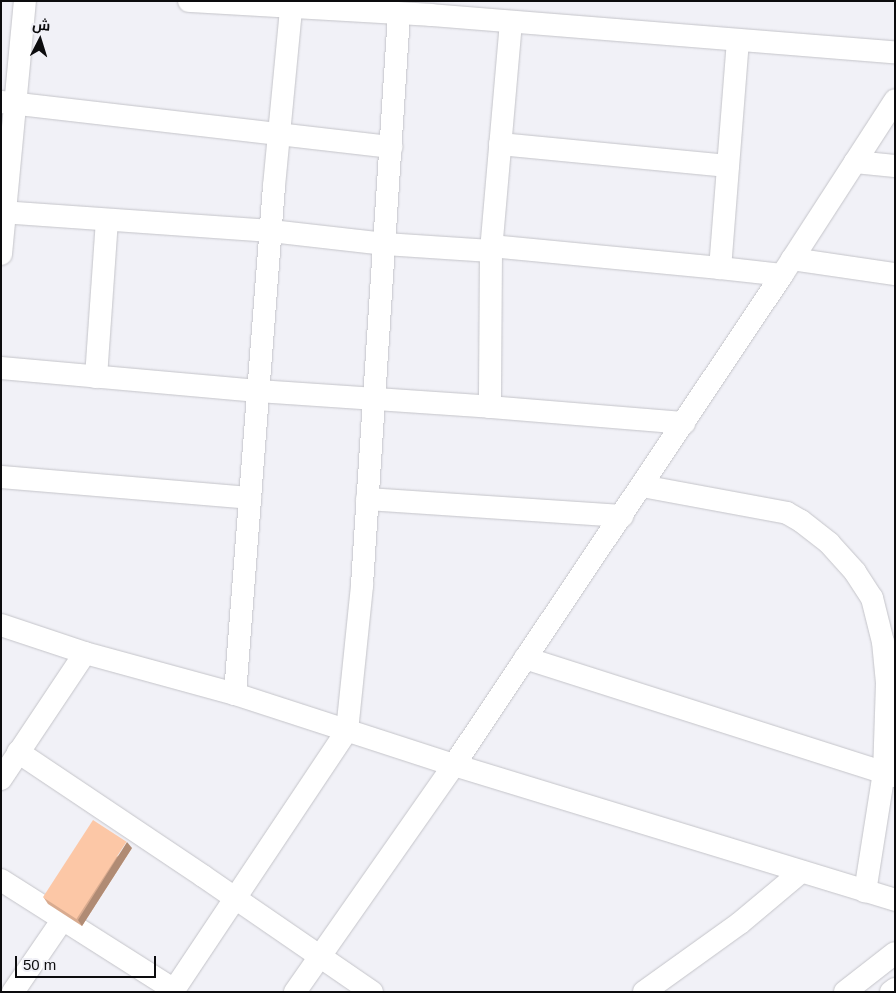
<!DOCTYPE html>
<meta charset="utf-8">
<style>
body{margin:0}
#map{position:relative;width:896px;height:993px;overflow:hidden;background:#f1f1f7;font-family:Helvetica,Cairo,sans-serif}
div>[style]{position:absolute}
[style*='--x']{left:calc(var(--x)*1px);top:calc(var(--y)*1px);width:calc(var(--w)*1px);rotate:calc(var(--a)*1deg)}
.roads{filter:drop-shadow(0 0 1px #c4c4c9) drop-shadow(0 0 1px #c4c4c9)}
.minor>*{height:22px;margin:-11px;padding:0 11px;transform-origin:11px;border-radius:11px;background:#fff}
.wall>*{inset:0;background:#d9ab8f}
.shaded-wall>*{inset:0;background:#b08b74}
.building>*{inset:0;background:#fcc7a6;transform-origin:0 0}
span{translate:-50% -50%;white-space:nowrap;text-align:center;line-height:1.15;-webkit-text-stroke:4px #f1f1f7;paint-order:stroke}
.frame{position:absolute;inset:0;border:2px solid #0c0c0e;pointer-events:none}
.north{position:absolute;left:15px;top:15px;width:50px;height:50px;-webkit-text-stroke:4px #f1f1f7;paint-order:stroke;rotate:5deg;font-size:14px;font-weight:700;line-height:20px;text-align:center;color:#0c0c0e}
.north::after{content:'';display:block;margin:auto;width:18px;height:22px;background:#0c0c0e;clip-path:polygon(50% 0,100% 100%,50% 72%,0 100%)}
.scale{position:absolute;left:15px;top:956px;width:141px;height:22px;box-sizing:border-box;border:2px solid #0c0c0e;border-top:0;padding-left:6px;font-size:15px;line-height:18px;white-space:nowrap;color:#0c0c0e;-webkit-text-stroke:4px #f1f1f7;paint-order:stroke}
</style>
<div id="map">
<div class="roads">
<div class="minor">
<i style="--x:189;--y:1;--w:242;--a:3.3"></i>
<i style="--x:431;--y:15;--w:465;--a:4.6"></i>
<i style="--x:511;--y:22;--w:230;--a:95"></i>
<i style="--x:491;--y:251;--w:156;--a:90.4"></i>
<i style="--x:490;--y:407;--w:195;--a:4.7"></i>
<i style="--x:738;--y:40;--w:229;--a:94.5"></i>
<i style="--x:720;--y:268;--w:62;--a:6.4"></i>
<i style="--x:1;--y:102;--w:393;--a:6.6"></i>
<i style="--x:500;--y:144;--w:229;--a:5.5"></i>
<i style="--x:855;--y:162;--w:40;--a:5.7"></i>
<i style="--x:1;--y:212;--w:271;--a:4"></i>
<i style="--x:271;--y:231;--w:115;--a:6.5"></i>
<i style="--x:385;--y:244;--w:106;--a:3.8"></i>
<i style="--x:491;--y:246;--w:230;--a:5.5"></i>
<i style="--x:1;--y:254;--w:254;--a:-84.6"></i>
<i style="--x:792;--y:259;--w:104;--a:8.3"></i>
<i style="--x:1;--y:368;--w:258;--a:5.1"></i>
<i style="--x:258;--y:391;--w:233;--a:3.9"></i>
<i style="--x:96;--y:377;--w:157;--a:-86"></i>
<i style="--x:1;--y:477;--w:250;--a:4.8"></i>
<i style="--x:642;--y:486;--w:147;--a:10.5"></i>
<i style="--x:787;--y:513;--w:16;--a:30"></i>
<i style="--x:801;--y:521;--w:36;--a:38"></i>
<i style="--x:829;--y:543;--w:39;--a:48"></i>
<i style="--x:855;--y:572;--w:31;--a:57"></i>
<i style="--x:872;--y:598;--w:45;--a:76"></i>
<i style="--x:883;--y:642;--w:41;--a:84.4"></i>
<i style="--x:887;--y:683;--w:89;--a:91.9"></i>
<i style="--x:884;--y:772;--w:121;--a:99"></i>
<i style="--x:367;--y:499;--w:256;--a:3.8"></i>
<i style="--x:1;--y:625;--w:89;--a:18.4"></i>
<i style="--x:85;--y:653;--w:156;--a:15.3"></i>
<i style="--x:235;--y:694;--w:230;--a:18"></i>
<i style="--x:454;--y:765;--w:461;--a:17"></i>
<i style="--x:525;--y:658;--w:388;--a:17.7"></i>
<i style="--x:235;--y:694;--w:509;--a:-85.61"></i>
<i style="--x:274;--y:186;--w:178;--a:-84.5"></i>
<i style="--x:18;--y:752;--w:223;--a:33.8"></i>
<i style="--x:203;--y:876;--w:205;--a:34.5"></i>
<i style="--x:1;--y:779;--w:151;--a:-56.3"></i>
<i style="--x:1;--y:880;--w:205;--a:32.4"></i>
<i style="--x:174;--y:990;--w:311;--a:-56.3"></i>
<i style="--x:347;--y:731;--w:147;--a:-84.1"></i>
<i style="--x:362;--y:585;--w:572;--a:-86.29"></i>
<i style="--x:13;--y:992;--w:88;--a:-55.6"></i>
<i style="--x:295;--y:992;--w:277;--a:-55"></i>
<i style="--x:454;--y:765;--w:590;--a:-56.2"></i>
<i style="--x:782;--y:275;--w:208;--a:-57.1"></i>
<i style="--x:644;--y:992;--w:118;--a:-35.7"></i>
<i style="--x:740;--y:923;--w:80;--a:-39.9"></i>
<i style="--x:845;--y:992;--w:63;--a:-38"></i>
<i style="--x:891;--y:992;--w:5;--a:-37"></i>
</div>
</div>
<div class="wall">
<i style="clip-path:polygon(132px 848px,82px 926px,48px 904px,44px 898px)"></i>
</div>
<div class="shaded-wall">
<i style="clip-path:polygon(127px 842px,132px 848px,82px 926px,78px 920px)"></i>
</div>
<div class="building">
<i style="left:93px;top:820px;width:40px;height:92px;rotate:33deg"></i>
</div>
<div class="frame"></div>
<div class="north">ش</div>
<div class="scale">50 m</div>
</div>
